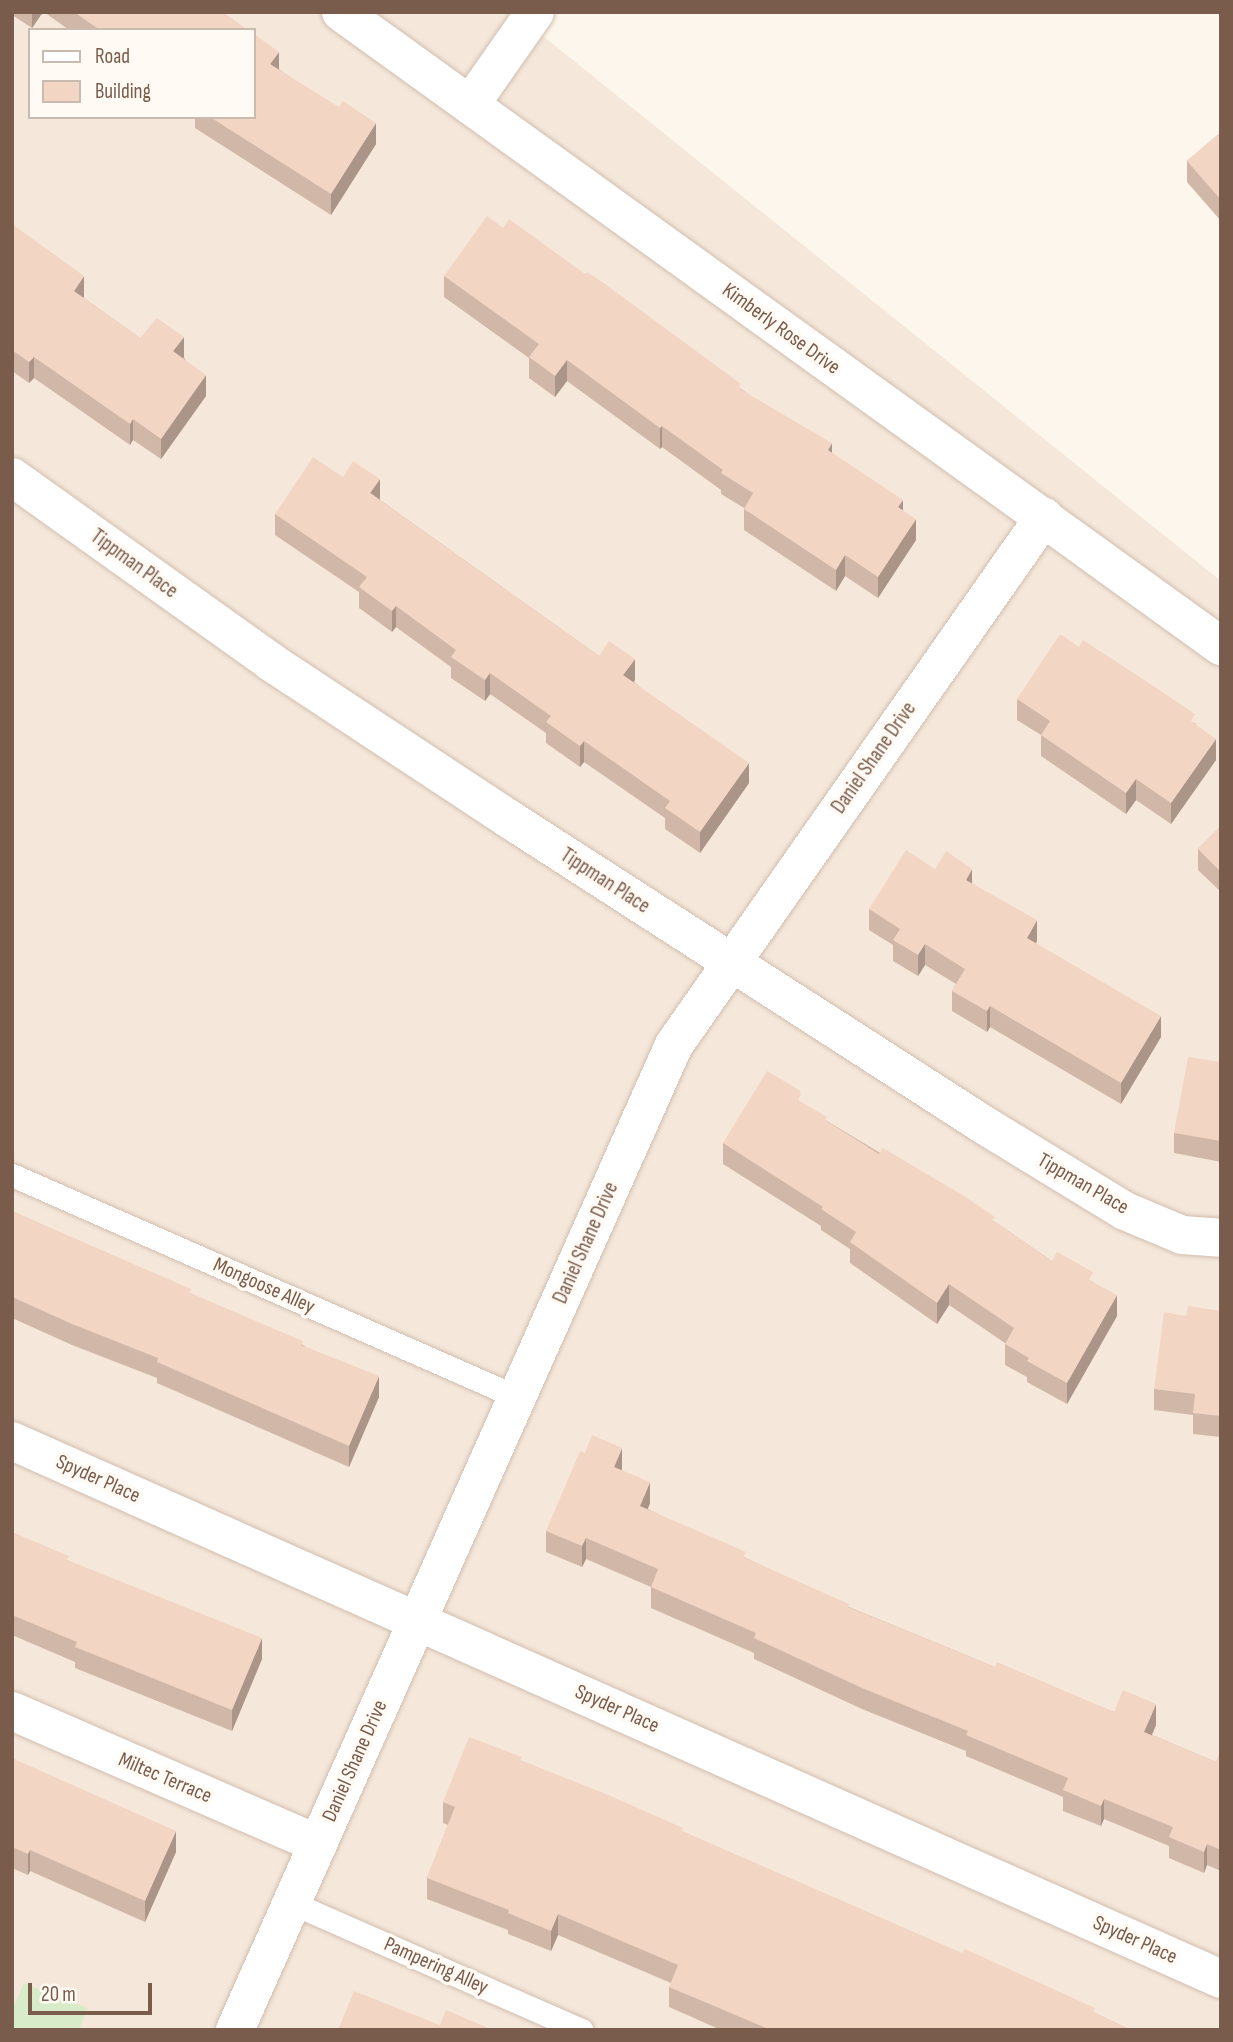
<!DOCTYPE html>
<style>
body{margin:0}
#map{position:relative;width:1233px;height:2042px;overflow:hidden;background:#fdf6ec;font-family:"Sofia Sans Condensed",sans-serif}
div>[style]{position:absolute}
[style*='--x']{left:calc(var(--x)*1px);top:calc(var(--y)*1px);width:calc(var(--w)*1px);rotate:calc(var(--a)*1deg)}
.residential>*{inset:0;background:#f5e8da}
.green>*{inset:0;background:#d8ecc9}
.roads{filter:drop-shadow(0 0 2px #d1beb0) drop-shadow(0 0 2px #d1beb0)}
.lane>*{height:23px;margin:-11.5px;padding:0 11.5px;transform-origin:11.5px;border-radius:11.5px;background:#fff}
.street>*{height:38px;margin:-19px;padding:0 19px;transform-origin:19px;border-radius:19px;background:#fff}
.wall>*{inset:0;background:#d1b7a8}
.shaded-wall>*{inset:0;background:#aa9588}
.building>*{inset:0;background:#f3d5c3}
span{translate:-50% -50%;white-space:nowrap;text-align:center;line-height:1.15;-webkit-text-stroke:7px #fffaf3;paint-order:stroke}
.street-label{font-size:21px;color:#7a5c4d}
.frame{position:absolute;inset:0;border:14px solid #7a5c4d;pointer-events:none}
.legend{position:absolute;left:28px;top:28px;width:228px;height:91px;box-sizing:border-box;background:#fffaf3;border:2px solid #cabbb1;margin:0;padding:9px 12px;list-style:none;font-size:21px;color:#7a5c4d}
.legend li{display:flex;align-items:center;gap:14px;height:35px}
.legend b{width:35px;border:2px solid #cabbb1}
.scale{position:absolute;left:28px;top:1983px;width:124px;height:32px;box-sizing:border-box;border:4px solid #7a5c4d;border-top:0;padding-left:9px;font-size:21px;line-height:24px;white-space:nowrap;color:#7a5c4d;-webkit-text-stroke:5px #fffaf3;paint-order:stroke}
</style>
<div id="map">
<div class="residential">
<i style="clip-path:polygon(evenodd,12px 12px,534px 12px,528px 24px,1221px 581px,1221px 2030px,12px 2030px,12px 12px,30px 30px,254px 30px,254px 117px,30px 117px,30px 30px)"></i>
</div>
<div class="green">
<i style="clip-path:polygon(24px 1983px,88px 2008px,79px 2030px,12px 2030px,12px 2010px)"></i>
</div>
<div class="roads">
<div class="lane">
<i style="--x:12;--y:1175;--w:552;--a:23.73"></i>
<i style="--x:292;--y:1903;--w:316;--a:23.7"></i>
</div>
<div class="street">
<i style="--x:341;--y:12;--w:1085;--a:35.77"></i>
<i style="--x:470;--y:105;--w:113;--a:-55"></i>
<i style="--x:12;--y:477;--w:318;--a:35.5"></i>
<i style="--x:271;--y:662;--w:285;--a:33.4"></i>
<i style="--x:509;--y:819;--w:565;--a:32.79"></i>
<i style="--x:984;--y:1125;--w:165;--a:31.4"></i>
<i style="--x:1125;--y:1211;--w:62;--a:22.8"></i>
<i style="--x:1182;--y:1235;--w:39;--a:4"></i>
<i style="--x:12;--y:1441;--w:1323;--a:23.99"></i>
<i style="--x:12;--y:1711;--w:334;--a:23.5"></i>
<i style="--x:235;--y:2030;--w:1078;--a:-65.98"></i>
<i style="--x:674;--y:1045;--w:645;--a:-54.98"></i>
</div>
</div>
<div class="wall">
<i style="clip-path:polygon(12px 12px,43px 12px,32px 28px,12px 15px)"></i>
<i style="clip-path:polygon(44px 12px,222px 12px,247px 30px,69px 30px)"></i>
<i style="clip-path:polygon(279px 69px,376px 144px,331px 215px,195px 128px,195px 117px,254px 117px)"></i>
<i style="clip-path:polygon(1221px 132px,1221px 221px,1187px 182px,1187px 161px)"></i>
<i style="clip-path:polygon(12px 224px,84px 298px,140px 338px,184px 357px,206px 396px,161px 459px,133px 440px,130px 445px,34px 378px,29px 383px,12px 371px)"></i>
<i style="clip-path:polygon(444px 276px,741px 389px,832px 453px,903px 510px,916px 540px,878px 598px,845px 576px,836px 591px,744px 530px,744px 508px,721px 494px,721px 490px,662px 447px,660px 449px,567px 381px,555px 397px,529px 378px,529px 358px,444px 297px)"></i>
<i style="clip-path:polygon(343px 477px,380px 500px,599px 656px,635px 680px,634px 682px,749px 783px,700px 853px,665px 829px,665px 818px,584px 762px,580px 767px,546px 743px,546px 733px,490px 694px,485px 701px,451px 678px,451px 667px,396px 627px,392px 632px,359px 608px,359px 592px,275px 535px,275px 514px)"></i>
<i style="clip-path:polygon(1017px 699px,1195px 723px,1216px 760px,1171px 824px,1136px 800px,1126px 814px,1041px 756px,1041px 735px,1017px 720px)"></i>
<i style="clip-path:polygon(1221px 826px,1221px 892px,1198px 870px,1198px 849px)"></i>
<i style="clip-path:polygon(935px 869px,972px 883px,1037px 941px,1036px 943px,1161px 1037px,1121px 1104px,990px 1027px,987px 1032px,952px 1011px,952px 991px,956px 984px,925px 965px,918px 976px,893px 961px,893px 945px,869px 930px,869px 909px)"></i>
<i style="clip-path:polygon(1221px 1062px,1221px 1162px,1174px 1153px,1174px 1133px)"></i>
<i style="clip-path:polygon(801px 1102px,827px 1121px,995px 1222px,1052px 1261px,1093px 1282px,1117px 1316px,1067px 1404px,1027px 1382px,1027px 1377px,1005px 1365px,1005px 1343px,949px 1305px,937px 1324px,850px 1263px,850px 1249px,821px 1230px,821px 1226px,723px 1164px,723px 1143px)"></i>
<i style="clip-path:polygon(12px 1211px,303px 1345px,379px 1397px,349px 1467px,157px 1383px,157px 1378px,72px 1345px,12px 1318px)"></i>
<i style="clip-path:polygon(1221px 1311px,1221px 1437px,1193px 1434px,1193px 1415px,1154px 1410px,1154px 1389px,1186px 1316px)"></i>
<i style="clip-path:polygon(622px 1469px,621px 1470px,650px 1503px,648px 1509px,746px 1558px,849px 1607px,995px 1667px,1114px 1712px,1156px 1725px,1152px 1735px,1216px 1762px,1221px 1751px,1221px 1871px,1207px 1865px,1204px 1873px,1169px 1858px,1169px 1846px,1104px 1819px,1101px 1826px,1063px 1811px,1063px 1797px,966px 1756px,966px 1751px,862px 1709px,754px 1659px,754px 1653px,651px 1608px,651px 1587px,586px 1559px,582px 1567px,546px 1552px,546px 1531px)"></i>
<i style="clip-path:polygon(12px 1532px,262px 1659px,232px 1731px,75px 1668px,75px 1662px,12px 1635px)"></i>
<i style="clip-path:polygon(12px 1758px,176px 1852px,145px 1922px,30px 1871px,28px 1875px,12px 1868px)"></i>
<i style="clip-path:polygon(522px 1761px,1095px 2013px,1131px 2030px,721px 2030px,669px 2007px,669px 1987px,671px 1983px,558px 1935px,551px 1951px,508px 1934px,508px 1930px,427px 1899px,427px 1878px,448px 1825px,443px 1823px,443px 1802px)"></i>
</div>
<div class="shaded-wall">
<i style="clip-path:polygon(32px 12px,43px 12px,32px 28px)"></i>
<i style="clip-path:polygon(279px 52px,279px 72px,270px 64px)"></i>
<i style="clip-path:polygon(376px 123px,376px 144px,331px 215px,331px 194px)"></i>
<i style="clip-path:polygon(84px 276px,84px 297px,74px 312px,74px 291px)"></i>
<i style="clip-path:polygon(184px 337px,184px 357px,173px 372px,173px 351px)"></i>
<i style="clip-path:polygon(34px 357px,34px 378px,29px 383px,29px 362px)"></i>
<i style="clip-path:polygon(567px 360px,567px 381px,555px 397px,555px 376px)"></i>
<i style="clip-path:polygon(206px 375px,206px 396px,161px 459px,161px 439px)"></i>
<i style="clip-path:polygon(133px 419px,133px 440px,130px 445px,130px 424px)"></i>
<i style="clip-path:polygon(662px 426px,662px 447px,660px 449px,660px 428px)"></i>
<i style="clip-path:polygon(832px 443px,832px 464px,828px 450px)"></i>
<i style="clip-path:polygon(380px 479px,380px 500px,370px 493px)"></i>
<i style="clip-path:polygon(903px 500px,903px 520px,898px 507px)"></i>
<i style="clip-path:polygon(916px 519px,916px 540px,878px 598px,878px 577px)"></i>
<i style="clip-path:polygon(845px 555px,845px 576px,836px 591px,836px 570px)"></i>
<i style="clip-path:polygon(396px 606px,396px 627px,392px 632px,392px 611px)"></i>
<i style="clip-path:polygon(635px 659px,635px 680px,623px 696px,623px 675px)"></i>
<i style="clip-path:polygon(490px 673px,490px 694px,485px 701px,485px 680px)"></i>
<i style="clip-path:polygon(1216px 739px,1216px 760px,1171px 824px,1171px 803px)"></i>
<i style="clip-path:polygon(584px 741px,584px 762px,580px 767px,580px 746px)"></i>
<i style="clip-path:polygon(749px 763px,749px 783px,700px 853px,700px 832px)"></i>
<i style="clip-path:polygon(1136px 779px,1136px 800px,1126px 814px,1126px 793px)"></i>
<i style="clip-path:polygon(972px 869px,972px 890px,966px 880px)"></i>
<i style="clip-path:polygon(1037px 920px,1037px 941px,1027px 959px,1027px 938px)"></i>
<i style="clip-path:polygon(925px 944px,925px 965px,918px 976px,918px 955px)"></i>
<i style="clip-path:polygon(990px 1006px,990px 1027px,987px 1032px,987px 1011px)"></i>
<i style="clip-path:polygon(1161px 1016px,1161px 1037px,1121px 1104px,1121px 1083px)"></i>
<i style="clip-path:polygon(949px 1284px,949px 1305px,937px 1324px,937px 1303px)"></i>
<i style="clip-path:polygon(1117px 1295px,1117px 1316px,1067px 1404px,1067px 1383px)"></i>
<i style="clip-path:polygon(379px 1376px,379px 1397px,349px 1467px,349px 1446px)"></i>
<i style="clip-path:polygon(622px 1448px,622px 1469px,614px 1488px,614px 1467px)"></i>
<i style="clip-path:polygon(650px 1482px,650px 1503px,640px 1527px,640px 1506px)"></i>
<i style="clip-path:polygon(586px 1538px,586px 1559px,582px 1567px,582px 1546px)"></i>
<i style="clip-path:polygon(262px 1638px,262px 1659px,232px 1731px,232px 1710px)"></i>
<i style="clip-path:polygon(1156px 1704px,1156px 1725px,1144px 1753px,1144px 1732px)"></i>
<i style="clip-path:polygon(1104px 1799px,1104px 1819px,1101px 1826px,1101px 1806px)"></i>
<i style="clip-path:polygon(176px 1831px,176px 1852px,145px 1922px,145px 1901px)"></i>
<i style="clip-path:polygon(1207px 1844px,1207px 1865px,1204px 1873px,1204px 1852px)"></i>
<i style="clip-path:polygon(30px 1850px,30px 1871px,28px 1875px,28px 1854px)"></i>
<i style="clip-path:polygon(558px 1914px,558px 1935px,551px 1951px,551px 1931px)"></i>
</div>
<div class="building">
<i style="clip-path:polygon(74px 12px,222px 12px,247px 30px,100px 30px)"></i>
<i style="clip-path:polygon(254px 34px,279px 52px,270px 64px,339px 107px,343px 101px,376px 123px,331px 194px,210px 117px,254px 117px)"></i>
<i style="clip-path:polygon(1221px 132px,1221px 200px,1187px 161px)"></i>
<i style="clip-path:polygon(487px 216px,503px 228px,509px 219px,585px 274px,587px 272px,601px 281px,741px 384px,738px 388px,832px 443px,828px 450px,903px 500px,898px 507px,916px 519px,878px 577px,845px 555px,836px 570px,744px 509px,753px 493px,721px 473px,723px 470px,662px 426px,660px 428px,567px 360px,555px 376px,529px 357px,539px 344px,444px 276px)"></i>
<i style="clip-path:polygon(12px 224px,84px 276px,74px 291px,140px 338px,157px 318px,184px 337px,173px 351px,206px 375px,161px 439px,133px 419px,130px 424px,34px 357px,29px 362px,12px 350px)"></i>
<i style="clip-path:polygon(313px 457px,343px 477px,353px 461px,380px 479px,370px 493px,599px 656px,609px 641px,635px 659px,623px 675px,749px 763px,700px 832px,665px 808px,670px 801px,584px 741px,580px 746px,546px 722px,551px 716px,490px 673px,485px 680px,451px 657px,456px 650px,396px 606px,392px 611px,359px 587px,367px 577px,275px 514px)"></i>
<i style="clip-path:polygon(1060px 634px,1079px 647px,1083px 640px,1158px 689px,1195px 714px,1191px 721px,1216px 739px,1171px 803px,1136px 779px,1126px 793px,1041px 735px,1050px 721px,1017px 699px)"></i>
<i style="clip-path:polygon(1221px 826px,1221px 872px,1198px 849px)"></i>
<i style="clip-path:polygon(906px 850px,935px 869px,946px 851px,972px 869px,966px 880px,1037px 920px,1027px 938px,1161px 1016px,1121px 1083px,990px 1006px,987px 1011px,952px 991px,965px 969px,925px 944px,918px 955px,893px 940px,900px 929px,869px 909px)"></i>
<i style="clip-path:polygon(1188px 1057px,1221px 1062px,1221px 1141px,1174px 1133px)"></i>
<i style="clip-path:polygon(767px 1071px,799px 1090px,801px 1094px,798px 1100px,827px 1117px,825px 1120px,879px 1154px,883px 1148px,964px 1196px,995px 1217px,992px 1220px,1052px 1261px,1057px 1252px,1093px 1272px,1089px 1280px,1117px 1295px,1067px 1383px,1027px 1361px,1029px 1358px,1005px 1344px,1014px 1328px,949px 1284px,937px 1303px,850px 1242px,856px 1232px,821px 1209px,823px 1207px,723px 1143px)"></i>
<i style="clip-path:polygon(12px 1211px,191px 1289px,190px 1293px,303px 1341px,301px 1345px,379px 1376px,349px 1446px,157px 1362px,158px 1358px,72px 1324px,12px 1297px)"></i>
<i style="clip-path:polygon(1188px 1306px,1221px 1311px,1221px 1416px,1193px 1413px,1195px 1394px,1154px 1389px,1164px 1312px,1186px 1316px)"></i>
<i style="clip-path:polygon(592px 1435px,622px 1448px,614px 1467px,650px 1482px,640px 1506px,746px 1552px,743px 1557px,849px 1604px,848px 1607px,995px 1667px,997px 1662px,1114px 1712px,1123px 1690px,1156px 1704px,1144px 1732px,1216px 1762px,1221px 1751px,1221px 1850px,1207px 1844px,1204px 1852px,1169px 1837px,1173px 1827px,1104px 1799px,1101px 1806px,1063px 1790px,1068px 1778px,966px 1735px,968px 1731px,862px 1688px,754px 1638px,756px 1633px,651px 1587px,658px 1569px,586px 1538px,582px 1546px,546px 1531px,580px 1451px,585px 1453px)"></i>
<i style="clip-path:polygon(12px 1532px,69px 1556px,67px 1560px,262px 1638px,232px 1710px,75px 1647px,77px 1642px,12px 1615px)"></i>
<i style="clip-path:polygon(469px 1737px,522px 1757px,520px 1760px,606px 1794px,683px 1828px,682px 1831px,962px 1953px,965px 1949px,1095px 2008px,1093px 2012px,1131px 2030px,771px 2030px,669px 1987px,678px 1965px,558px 1914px,551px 1931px,508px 1913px,509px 1910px,427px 1878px,455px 1807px,443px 1802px)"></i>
<i style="clip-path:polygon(12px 1758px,176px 1831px,145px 1901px,30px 1850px,28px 1854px,12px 1847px)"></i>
<i style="clip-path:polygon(354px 1991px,440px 2025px,446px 2010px,486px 2027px,485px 2030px,338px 2030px)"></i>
</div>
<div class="street-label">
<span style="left:781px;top:329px;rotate:36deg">Kimberly Rose Drive</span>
<span style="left:134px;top:564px;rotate:36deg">Tippman Place</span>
<span style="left:874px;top:758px;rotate:-55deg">Daniel Shane Drive</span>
<span style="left:605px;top:881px;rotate:33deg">Tippman Place</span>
<span style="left:1083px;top:1184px;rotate:30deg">Tippman Place</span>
<span style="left:586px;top:1243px;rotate:-66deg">Daniel Shane Drive</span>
<span style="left:264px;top:1286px;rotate:24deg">Mongoose Alley</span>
<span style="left:98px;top:1479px;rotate:24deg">Spyder Place</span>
<span style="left:617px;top:1709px;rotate:24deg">Spyder Place</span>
<span style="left:355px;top:1761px;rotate:-66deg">Daniel Shane Drive</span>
<span style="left:165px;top:1778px;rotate:23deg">Miltec Terrace</span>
<span style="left:1135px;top:1940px;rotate:24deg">Spyder Place</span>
<span style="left:436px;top:1966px;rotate:24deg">Pampering Alley</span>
</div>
<div class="frame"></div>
<ul class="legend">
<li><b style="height:9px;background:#fff"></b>Road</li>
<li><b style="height:19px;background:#f3d5c3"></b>Building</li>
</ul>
<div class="scale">20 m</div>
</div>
